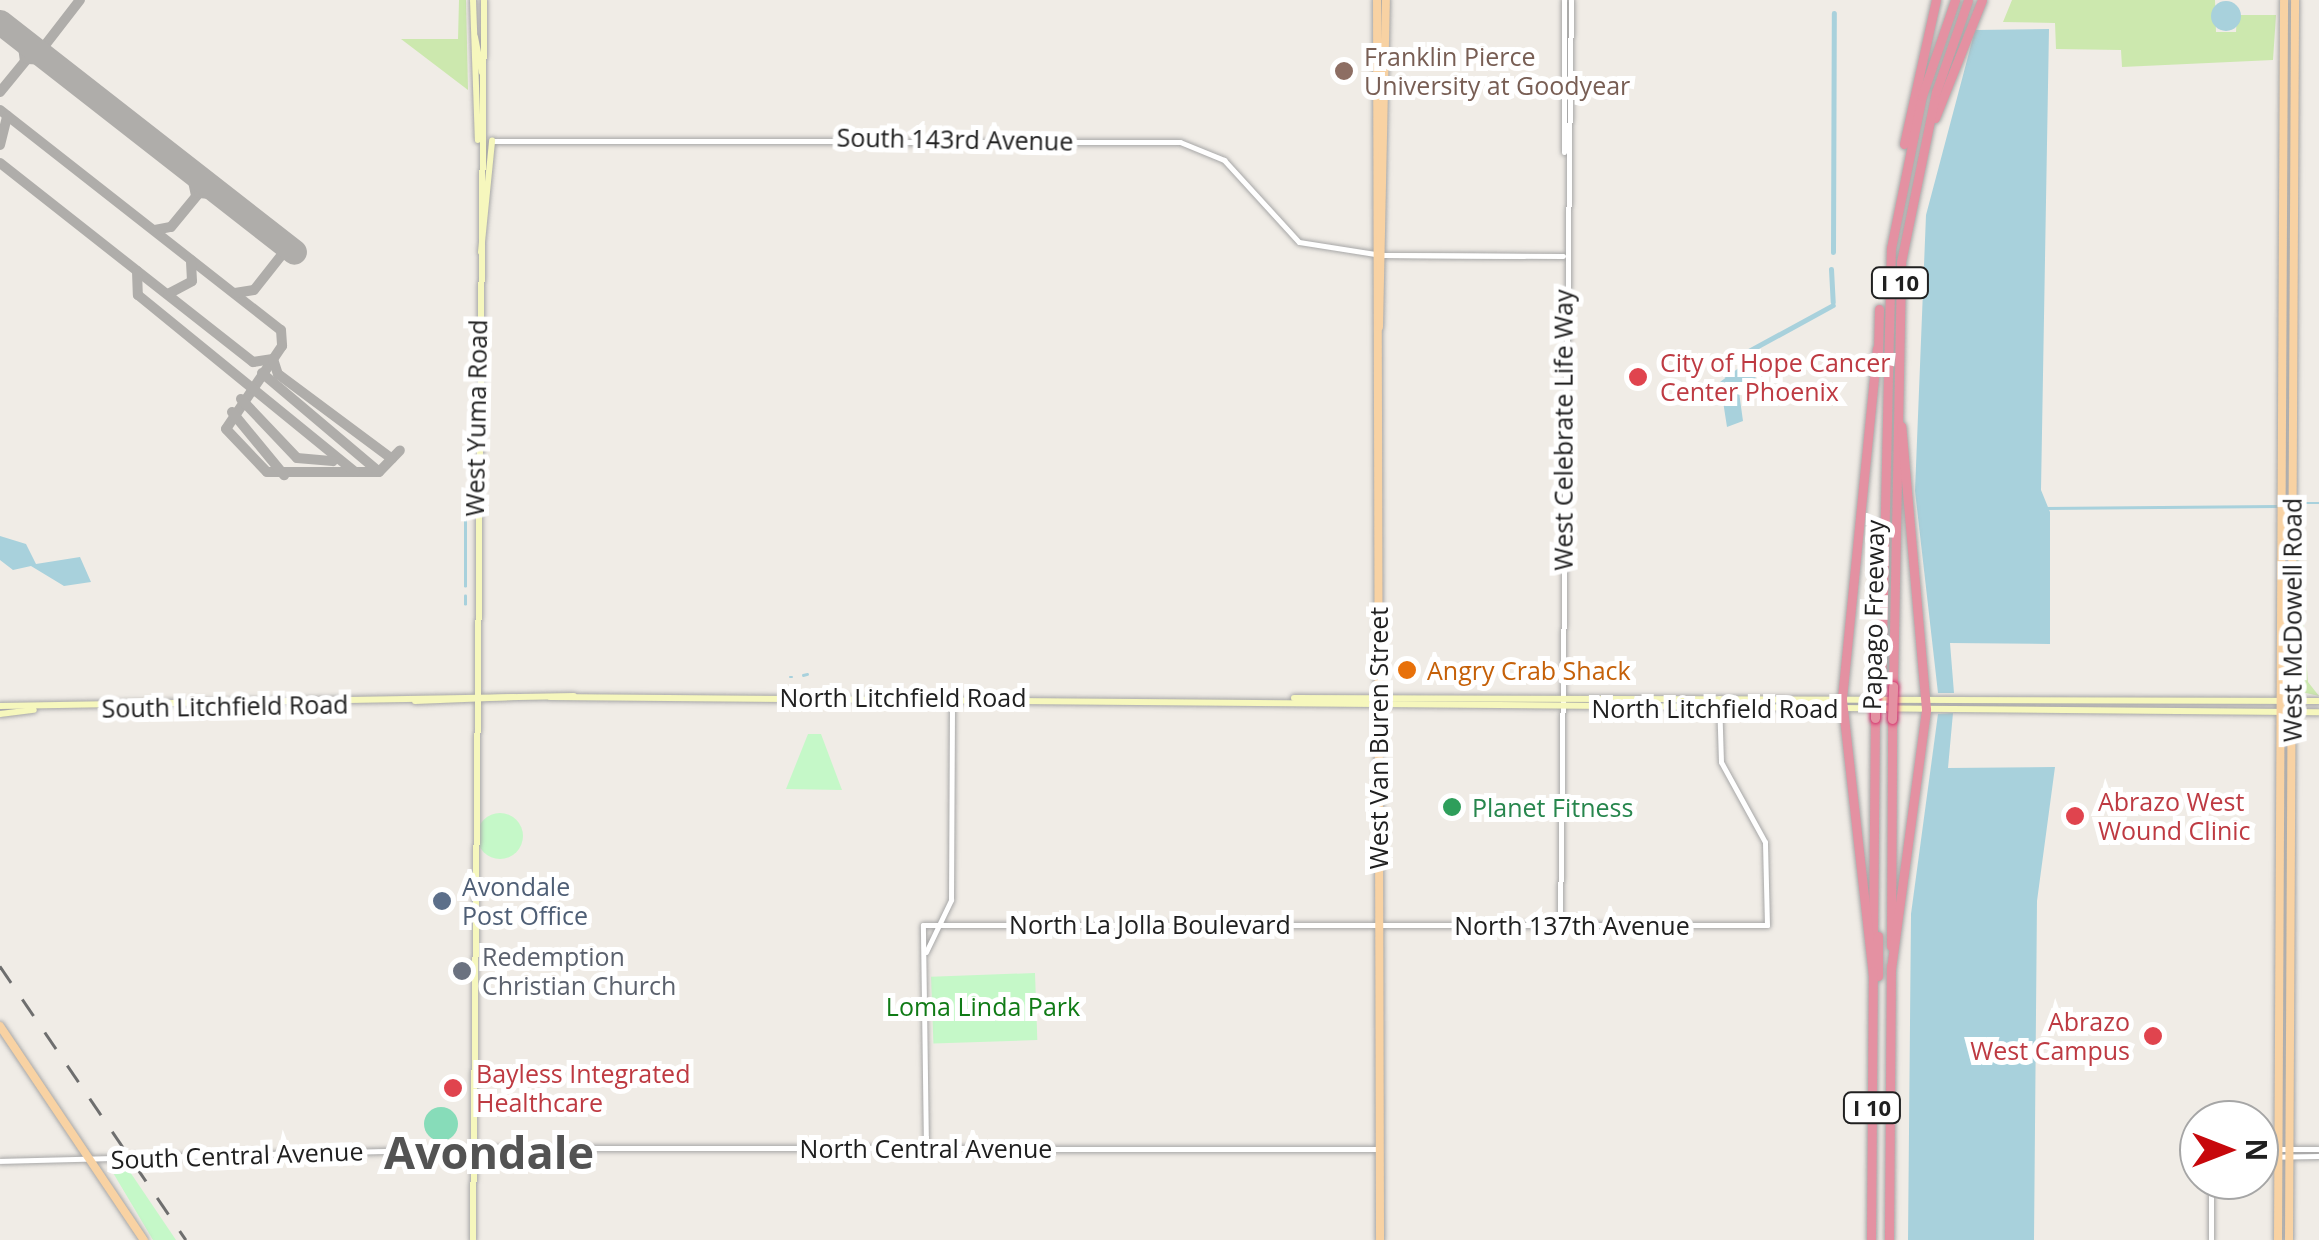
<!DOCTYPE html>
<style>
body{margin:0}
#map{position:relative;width:2319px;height:1240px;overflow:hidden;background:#f0ece6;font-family:"Open Sans",sans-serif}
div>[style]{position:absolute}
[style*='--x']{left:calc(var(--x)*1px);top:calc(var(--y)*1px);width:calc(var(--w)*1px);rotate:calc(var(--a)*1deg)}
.grass>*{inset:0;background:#cce8ae}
.park>*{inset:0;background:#c5f8c8;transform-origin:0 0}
.round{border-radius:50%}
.pitch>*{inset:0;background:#87dcb9}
.water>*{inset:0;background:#a8d1dc}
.stream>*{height:2.5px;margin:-1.25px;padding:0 1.25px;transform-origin:1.25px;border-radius:1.25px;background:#a8d1dc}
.canal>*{height:5px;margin:-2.5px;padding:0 2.5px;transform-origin:2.5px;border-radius:2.5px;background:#a8d1dc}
.taxiway>*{height:10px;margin:-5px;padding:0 5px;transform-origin:5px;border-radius:5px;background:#afadaa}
.runway>*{height:25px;margin:-12.5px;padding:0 12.5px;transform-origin:12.5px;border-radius:12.5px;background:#afadaa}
.roads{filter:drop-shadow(0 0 2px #a7a7a7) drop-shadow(0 0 2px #a7a7a7)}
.tertiary>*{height:5px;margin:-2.5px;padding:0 2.5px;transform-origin:2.5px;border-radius:2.5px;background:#fff}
.secondary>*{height:6px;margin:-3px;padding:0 3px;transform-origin:3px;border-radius:3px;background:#f6f7bd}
.primary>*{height:8px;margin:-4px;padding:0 4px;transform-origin:4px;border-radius:4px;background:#f8d2a3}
.motorway>*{height:9px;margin:-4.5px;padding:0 4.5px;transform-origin:4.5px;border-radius:4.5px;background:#e491a2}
.rail>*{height:2.5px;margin-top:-1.25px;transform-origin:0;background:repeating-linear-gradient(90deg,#6e6e6e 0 20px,transparent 0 40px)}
.bridges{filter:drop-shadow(0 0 2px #d52c6a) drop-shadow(0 0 2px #d52c6a)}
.motorway-bridge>*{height:9px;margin:-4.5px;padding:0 4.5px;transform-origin:4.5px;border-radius:4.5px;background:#e491a2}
.dots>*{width:28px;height:28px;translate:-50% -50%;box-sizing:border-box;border:5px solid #fff;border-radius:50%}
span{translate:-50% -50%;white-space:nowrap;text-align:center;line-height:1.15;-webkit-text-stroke:10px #fff;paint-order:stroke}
.shield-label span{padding:2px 8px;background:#fff;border:2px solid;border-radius:8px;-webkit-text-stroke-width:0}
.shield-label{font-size:22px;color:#202020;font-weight:700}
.education-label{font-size:25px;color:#785e54}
.left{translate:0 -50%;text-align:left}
.street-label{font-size:25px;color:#202020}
.health-label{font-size:25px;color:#be3a42}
.right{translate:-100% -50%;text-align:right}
.food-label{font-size:25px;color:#c56008}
.leisure-label{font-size:25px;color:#27864d}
.service-label{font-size:25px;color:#4e5e75}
.worship-label{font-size:25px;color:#5b616d}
.park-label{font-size:25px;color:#107b16}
.town-label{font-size:45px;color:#535353;font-weight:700}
.north{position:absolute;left:2179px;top:1100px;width:100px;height:100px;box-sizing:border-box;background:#fff;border:2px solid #a6a6a6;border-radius:50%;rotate:90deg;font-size:28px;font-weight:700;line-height:40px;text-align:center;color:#202020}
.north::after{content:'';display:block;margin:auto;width:35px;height:45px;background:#c7080c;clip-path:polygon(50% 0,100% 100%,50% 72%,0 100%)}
</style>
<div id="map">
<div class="grass">
<i style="clip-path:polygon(459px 0,466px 0,468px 90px,401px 39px,458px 39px)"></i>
<i style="clip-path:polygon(2012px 0,2215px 0,2216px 32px,2236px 32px,2237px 15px,2276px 15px,2273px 60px,2122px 67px,2121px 50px,2056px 49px,2055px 23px,2003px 22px)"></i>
<i style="clip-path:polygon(2295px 514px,2308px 682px,2319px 696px,2297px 691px)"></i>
</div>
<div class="park">
<i style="clip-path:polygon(808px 734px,821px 734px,842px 790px,786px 789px)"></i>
<i class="round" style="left:477px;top:813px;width:46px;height:46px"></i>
<i style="left:1035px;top:973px;width:67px;height:104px;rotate:88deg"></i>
<i style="clip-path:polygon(109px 1166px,126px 1166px,176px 1240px,153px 1240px)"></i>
</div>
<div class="pitch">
<i class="round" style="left:424px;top:1107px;width:34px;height:34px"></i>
</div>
<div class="water">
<i class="round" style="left:2211px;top:1px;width:30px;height:30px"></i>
<i style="clip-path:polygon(2049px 29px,2041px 490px,2050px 512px,2050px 644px,1950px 643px,1954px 693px,1938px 693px,1915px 491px,1926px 215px,1975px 30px)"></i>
<i style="clip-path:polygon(1744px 364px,1756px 378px,1739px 392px,1743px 421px,1727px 427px,1720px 382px)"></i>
<i style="clip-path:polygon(0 536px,26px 544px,36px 564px,80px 557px,91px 582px,64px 586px,31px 566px,13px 570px,0 560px)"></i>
<i style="clip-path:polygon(1953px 713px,1948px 768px,2055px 767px,2037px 901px,2034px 1240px,1908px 1240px,1911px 914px,1938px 714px)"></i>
</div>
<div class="stream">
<i style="--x:2298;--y:503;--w:21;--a:0"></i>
<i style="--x:2045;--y:508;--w:232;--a:-0.5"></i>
<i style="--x:465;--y:586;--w:87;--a:-90"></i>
<i style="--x:465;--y:604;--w:8;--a:-90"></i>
<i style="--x:803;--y:675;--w:4;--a:-14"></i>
<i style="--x:790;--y:677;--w:2;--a:0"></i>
</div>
<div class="canal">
<i style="--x:1833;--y:252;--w:239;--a:-89.8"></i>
<i style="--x:1831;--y:269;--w:33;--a:87"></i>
<i style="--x:1726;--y:375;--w:10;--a:-107"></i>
<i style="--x:1723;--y:365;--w:125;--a:-28.6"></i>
</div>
<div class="taxiway">
<i style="--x:22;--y:40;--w:21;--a:82"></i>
<i style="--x:39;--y:53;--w:67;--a:-52.3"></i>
<i style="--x:0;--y:92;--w:43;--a:-50.7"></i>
<i style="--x:27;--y:59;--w:21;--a:3"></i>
<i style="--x:0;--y:110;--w:357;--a:38.1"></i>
<i style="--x:281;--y:330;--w:16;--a:86"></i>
<i style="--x:282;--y:346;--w:100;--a:124"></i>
<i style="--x:226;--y:429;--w:59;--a:46.4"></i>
<i style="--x:267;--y:472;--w:112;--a:0"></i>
<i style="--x:379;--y:472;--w:30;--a:-46"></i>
<i style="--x:0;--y:145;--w:30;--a:-76"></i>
<i style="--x:0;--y:163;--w:322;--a:38.2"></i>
<i style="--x:253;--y:362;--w:20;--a:-9"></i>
<i style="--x:273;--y:359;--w:16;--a:72"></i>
<i style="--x:278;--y:374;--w:142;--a:36.7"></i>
<i style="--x:191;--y:172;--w:24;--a:78"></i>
<i style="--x:155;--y:230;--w:16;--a:-11"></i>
<i style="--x:171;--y:227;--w:44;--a:-50.5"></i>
<i style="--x:199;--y:193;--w:22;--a:5"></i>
<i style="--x:137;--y:271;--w:24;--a:88"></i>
<i style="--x:138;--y:295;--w:280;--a:39.2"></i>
<i style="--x:235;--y:293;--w:19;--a:-9"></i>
<i style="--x:254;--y:290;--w:55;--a:-51.7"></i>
<i style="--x:168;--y:294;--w:27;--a:-28"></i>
<i style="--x:192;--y:281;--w:21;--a:-93"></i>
<i style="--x:262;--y:373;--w:152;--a:40.2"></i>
<i style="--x:241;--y:399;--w:81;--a:46.5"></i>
<i style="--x:297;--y:458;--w:36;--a:5"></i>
<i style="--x:232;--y:412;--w:82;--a:50.5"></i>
</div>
<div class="runway">
<i style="--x:0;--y:22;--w:373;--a:38"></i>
</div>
<div class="roads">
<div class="tertiary">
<i style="--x:1564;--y:0;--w:152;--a:90"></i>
<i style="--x:492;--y:141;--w:688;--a:0.08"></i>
<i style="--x:1180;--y:142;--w:48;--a:22.2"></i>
<i style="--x:1224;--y:160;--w:111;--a:47.6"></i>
<i style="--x:1299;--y:242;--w:77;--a:9"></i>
<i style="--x:1383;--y:255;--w:180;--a:0.3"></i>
<i style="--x:1383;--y:255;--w:141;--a:0.4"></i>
<i style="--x:1560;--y:924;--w:924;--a:-89.32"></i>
<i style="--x:926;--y:952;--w:58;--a:-64.3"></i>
<i style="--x:951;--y:900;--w:204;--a:-89.7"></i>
<i style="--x:926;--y:1148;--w:223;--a:-90.8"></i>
<i style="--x:923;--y:925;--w:844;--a:0"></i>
<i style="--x:1767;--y:925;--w:83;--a:-91.4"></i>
<i style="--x:1765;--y:842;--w:91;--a:-118.8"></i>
<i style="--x:1721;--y:762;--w:64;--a:-91.8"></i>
<i style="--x:2259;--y:1149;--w:60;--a:0"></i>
<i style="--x:2259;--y:1157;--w:60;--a:-1"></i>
<i style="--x:0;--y:1161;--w:488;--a:-1.5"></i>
<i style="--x:488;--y:1148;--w:892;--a:0.06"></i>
<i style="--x:2211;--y:1240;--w:60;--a:-90"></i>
</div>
<div class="secondary">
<i style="--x:473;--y:0;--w:140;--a:88"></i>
<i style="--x:475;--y:37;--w:36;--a:79"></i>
<i style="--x:481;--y:252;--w:112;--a:-84.3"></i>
<i style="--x:550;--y:697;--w:1769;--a:0.49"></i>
<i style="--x:1294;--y:698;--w:1025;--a:0.17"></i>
<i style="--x:415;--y:701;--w:99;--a:-2.3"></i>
<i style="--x:0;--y:706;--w:574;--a:-1"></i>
<i style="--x:0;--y:714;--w:34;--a:-7"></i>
<i style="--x:473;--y:1240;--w:1240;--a:-89.49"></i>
</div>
<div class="primary">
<i style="--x:1377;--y:0;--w:1240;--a:89.86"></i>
<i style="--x:1379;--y:327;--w:327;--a:-88.8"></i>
<i style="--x:0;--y:1026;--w:258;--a:56.1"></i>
<i style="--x:2278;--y:1240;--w:1240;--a:-89.72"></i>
<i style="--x:2289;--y:1240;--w:1240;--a:-89.72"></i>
</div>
<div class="motorway">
<i style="--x:1935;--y:118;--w:127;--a:-68.3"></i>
<i style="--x:1904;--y:144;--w:148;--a:-77.5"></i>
<i style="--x:1878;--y:353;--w:44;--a:-88.7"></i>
<i style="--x:1881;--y:685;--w:437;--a:-88.7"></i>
<i style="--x:1891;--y:248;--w:155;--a:-78.5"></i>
<i style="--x:1922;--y:96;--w:102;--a:-71"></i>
<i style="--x:1893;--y:686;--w:424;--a:-88.9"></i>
<i style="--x:1901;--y:262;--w:174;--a:-78.4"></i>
<i style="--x:1936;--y:92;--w:97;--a:-70.8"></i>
<i style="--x:1873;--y:941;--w:223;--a:-89.5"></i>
<i style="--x:1891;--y:946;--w:227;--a:-89.7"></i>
<i style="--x:1891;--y:969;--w:262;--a:-82.3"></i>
<i style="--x:1926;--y:709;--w:284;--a:-95"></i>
<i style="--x:1873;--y:976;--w:280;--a:-96.4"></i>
<i style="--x:1842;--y:698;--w:351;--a:-84.3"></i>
<i style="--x:1878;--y:976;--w:40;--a:-90"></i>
<i style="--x:1871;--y:1240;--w:269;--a:-89.6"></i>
<i style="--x:1889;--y:1240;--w:274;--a:-89.6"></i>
</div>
</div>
<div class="rail">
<i style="--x:0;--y:966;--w:331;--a:55.8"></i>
</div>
<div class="bridges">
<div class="motorway-bridge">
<i style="--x:1875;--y:718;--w:33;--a:-90"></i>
<i style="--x:1892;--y:719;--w:33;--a:-88"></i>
</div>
</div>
<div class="dots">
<i style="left:1344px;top:71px;background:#8d6e63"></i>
<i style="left:1638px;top:377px;background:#e0444e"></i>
<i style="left:1407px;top:670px;background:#e8710a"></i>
<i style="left:1452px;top:807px;background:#2e9e5b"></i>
<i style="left:2075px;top:816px;background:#e0444e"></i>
<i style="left:442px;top:901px;background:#5c6f8a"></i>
<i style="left:462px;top:971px;background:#6b7280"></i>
<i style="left:2153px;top:1036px;background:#e0444e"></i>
<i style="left:453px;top:1088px;background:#e0444e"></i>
</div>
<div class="shield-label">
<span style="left:1900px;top:283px">I 10</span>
<span style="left:1872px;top:1108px">I 10</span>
</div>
<div class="education-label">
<span class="left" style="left:1364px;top:71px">Franklin Pierce<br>University at Goodyear</span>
</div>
<div class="street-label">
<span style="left:955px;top:139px;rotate:1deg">South 143rd Avenue</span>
<span style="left:476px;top:418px;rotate:-89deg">West Yuma Road</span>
<span style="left:1563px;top:430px;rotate:-90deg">West Celebrate Life Way</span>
<span style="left:1873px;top:615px;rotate:-89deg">Papago Freeway</span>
<span style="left:2292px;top:620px;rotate:-90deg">West McDowell Road</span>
<span style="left:903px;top:697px">North Litchfield Road</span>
<span style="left:225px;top:706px;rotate:-1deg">South Litchfield Road</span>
<span style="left:1715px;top:708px">North Litchfield Road</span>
<span style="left:1378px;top:738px;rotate:-90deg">West Van Buren Street</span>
<span style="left:1150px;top:924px">North La Jolla Boulevard</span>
<span style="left:1572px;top:925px">North 137th Avenue</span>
<span style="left:926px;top:1148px">North Central Avenue</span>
<span style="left:237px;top:1155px;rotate:-2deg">South Central Avenue</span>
</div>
<div class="health-label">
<span class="left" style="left:1660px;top:377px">City of Hope Cancer<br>Center Phoenix</span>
<span class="left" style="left:2098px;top:816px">Abrazo West<br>Wound Clinic</span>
<span class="right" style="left:2130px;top:1036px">Abrazo<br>West Campus</span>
<span class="left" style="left:476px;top:1088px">Bayless Integrated<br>Healthcare</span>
</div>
<div class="food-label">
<span class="left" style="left:1427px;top:670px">Angry Crab Shack</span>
</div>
<div class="leisure-label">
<span class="left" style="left:1472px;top:807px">Planet Fitness</span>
</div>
<div class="service-label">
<span class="left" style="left:462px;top:901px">Avondale<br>Post Office</span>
</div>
<div class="worship-label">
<span class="left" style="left:482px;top:971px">Redemption<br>Christian Church</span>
</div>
<div class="park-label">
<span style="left:983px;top:1006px">Loma Linda Park</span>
</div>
<div class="town-label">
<span style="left:489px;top:1152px">Avondale</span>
</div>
<div class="north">N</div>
</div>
